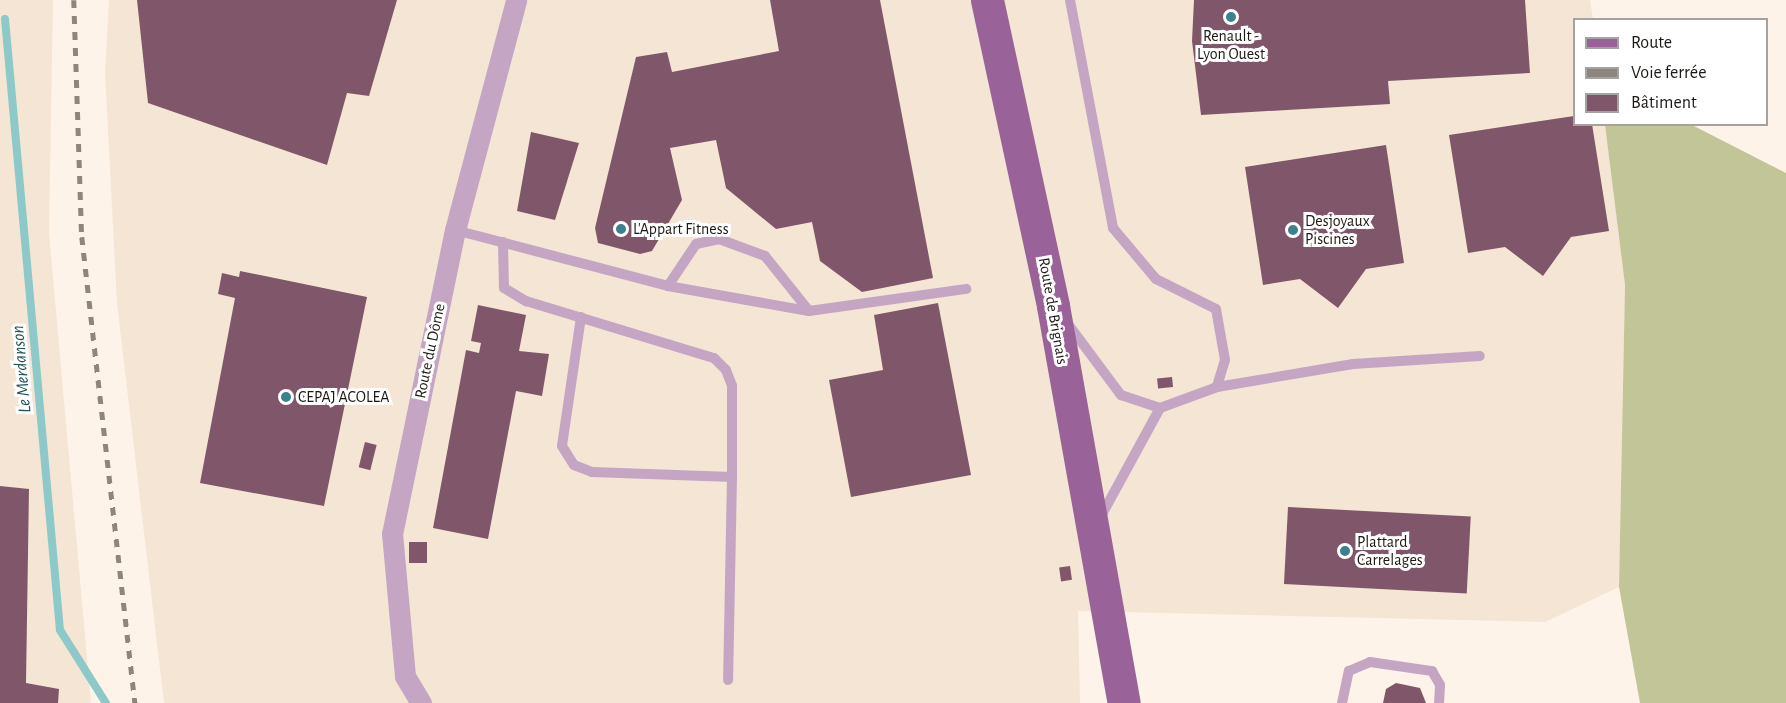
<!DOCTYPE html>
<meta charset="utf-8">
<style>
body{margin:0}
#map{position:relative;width:1786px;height:703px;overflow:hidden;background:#fdf3e8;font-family:"Alegreya Sans",sans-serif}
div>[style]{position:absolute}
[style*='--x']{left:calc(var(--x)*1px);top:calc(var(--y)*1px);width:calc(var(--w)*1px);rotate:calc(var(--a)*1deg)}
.built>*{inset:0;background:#f5e5d4}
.forest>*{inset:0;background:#c2c598}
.stream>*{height:8px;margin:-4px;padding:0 4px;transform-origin:4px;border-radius:4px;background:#8ec9c9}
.building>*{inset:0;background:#80576a;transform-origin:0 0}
.lane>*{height:10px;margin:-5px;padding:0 5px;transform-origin:5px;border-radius:5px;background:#c4a6c4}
.street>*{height:21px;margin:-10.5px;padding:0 10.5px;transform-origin:10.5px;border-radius:10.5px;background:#c4a6c4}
.primary>*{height:33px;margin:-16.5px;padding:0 16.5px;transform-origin:16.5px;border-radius:16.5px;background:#996399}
.rail>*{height:4.5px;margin-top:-2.25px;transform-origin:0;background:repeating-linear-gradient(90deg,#8c867e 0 8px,transparent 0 16px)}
.dots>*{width:16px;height:16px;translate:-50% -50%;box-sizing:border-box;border:3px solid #fff;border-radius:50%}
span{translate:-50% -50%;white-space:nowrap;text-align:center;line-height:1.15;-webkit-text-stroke:6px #fff;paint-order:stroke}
.poi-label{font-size:16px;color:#1c1915}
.left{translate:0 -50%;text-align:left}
.street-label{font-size:16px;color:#1c1915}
.water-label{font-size:18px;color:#1f5253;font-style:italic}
.legend{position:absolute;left:1573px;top:18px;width:195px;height:108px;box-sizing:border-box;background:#fff;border:2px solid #a4a3a1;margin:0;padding:8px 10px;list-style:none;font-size:18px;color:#1c1915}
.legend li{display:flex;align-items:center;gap:12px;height:30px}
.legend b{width:30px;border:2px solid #a4a3a1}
</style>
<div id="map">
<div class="built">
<i style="clip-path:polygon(0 0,53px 0,49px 233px,91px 703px,0 703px)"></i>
<i style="clip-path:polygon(109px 0,1590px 0,1593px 19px,1574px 20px,1574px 124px,1605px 125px,1625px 285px,1619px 587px,1545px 622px,1078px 611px,1080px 703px,164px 703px,117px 303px,105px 72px)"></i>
</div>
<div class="forest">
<i style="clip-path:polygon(1605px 125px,1692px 125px,1786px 173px,1786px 703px,1640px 703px,1619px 587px,1625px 285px)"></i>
</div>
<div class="stream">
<i style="--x:5;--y:19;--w:613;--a:84.86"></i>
<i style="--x:60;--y:630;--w:86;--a:57.8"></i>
</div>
<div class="building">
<i style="clip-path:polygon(137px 0,397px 0,369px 96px,347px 93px,327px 165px,148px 103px)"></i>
<i style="clip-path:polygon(770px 0,880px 0,933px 278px,862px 292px,820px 261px,812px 222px,776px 229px,726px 188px,716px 140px,670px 148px,682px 200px,652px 251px,640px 254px,598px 243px,595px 228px,636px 57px,667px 52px,672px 72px,779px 51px)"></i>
<i style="clip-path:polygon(1194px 0,1525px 0,1530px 73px,1388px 81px,1390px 104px,1201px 115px,1192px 41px)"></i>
<i style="clip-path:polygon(1574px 116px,1574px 124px,1592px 124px,1609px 231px,1571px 237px,1543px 276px,1505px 247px,1468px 253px,1449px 135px)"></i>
<i style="clip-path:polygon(531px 132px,579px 143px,555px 220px,517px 211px)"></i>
<i style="clip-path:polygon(1386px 145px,1404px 263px,1366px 269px,1338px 308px,1300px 279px,1263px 285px,1245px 167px)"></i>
<i style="clip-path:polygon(240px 271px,367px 297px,324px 506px,200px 483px,235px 298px,218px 294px,222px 273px,239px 277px)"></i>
<i style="clip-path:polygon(938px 303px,971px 475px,851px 497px,829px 380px,883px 370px,874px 315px)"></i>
<i style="clip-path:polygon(478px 305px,526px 315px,519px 351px,549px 354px,542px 396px,516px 391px,488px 539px,433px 528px,466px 350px,479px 353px,481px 343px,471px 341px)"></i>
<i style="left:1172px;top:377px;width:10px;height:15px;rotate:84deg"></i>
<i style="left:365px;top:442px;width:12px;height:26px;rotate:14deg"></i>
<i style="clip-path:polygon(0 486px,29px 489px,26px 683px,59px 689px,58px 703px,0 703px)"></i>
<i style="left:1288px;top:507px;width:183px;height:77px;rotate:3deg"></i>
<i style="left:409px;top:542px;width:18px;height:21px"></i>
<i style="left:1070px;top:566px;width:14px;height:11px;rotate:82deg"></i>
<i style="clip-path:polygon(1396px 683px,1420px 688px,1426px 703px,1383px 703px,1386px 689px)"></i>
</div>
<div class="lane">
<i style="--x:1070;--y:0;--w:232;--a:79.3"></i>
<i style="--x:1113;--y:228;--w:67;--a:49.9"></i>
<i style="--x:1156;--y:279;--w:67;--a:26.6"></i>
<i style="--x:1216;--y:309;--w:52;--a:80"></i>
<i style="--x:1225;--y:360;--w:28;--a:107"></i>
<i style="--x:455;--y:230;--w:220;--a:14.7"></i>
<i style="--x:668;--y:286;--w:143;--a:10.1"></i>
<i style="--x:809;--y:311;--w:159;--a:-8"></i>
<i style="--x:503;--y:242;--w:46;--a:88.8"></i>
<i style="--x:504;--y:288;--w:26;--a:31"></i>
<i style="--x:526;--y:301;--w:196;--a:16.9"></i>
<i style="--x:714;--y:358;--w:17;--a:45"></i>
<i style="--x:726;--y:370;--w:17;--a:69"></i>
<i style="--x:732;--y:386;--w:91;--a:90"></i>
<i style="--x:732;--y:477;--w:203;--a:91.1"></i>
<i style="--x:668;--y:286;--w:50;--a:-56.3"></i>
<i style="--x:696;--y:244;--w:24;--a:-12"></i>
<i style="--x:719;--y:239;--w:49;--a:20.3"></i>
<i style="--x:765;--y:256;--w:70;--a:51.3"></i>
<i style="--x:581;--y:317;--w:130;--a:98.4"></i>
<i style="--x:562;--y:446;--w:22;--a:58"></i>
<i style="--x:574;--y:465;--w:19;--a:21"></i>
<i style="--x:592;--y:472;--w:140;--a:2"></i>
<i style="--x:1065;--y:320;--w:94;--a:53.3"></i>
<i style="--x:1121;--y:395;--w:41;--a:18.4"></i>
<i style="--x:1160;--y:408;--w:125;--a:118.6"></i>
<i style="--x:1160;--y:408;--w:61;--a:-20.2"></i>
<i style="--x:1217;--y:387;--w:138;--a:-9.6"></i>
<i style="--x:1353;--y:364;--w:127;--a:-3.6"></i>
<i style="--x:1342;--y:703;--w:33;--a:-78"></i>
<i style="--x:1349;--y:671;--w:23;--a:-23"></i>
<i style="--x:1370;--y:662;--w:63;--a:8.3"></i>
<i style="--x:1432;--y:671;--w:16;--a:60"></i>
<i style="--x:1440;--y:685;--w:18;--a:93"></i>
</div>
<div class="street">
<i style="--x:421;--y:703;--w:31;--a:-121"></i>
<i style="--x:405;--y:676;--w:143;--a:-95.2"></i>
<i style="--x:392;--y:534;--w:310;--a:-78.3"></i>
<i style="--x:455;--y:230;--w:238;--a:-75.1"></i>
</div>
<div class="primary">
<i style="--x:987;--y:0;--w:313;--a:77.8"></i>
<i style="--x:1053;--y:306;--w:403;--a:79.9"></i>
</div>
<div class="rail">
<i style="--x:74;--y:0;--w:237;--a:88.1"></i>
<i style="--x:82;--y:237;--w:469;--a:83.5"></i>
</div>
<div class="dots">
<i style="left:1231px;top:17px;background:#3c818e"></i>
<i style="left:621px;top:229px;background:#3c818e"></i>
<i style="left:1293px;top:230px;background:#3c818e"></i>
<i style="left:286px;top:397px;background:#3c818e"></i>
<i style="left:1345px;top:551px;background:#3c818e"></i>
</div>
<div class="poi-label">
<span style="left:1231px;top:45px">Renault -<br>Lyon Ouest</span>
<span class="left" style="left:1305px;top:230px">Desjoyaux<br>Piscines</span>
<span class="left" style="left:633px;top:229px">L'Appart Fitness</span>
<span class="left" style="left:298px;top:397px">CEPAJ ACOLEA</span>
<span class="left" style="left:1357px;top:551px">Plattard<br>Carrelages</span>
</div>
<div class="street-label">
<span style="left:1053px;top:311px;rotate:80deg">Route de Brignais</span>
<span style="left:430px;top:351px;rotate:-78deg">Route du Dôme</span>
</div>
<div class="water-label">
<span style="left:22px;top:369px;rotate:-95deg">Le Merdanson</span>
</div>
<ul class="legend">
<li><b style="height:8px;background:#996399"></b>Route</li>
<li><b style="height:8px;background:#8c867e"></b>Voie ferrée</li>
<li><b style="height:16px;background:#80576a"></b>Bâtiment</li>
</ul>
</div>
